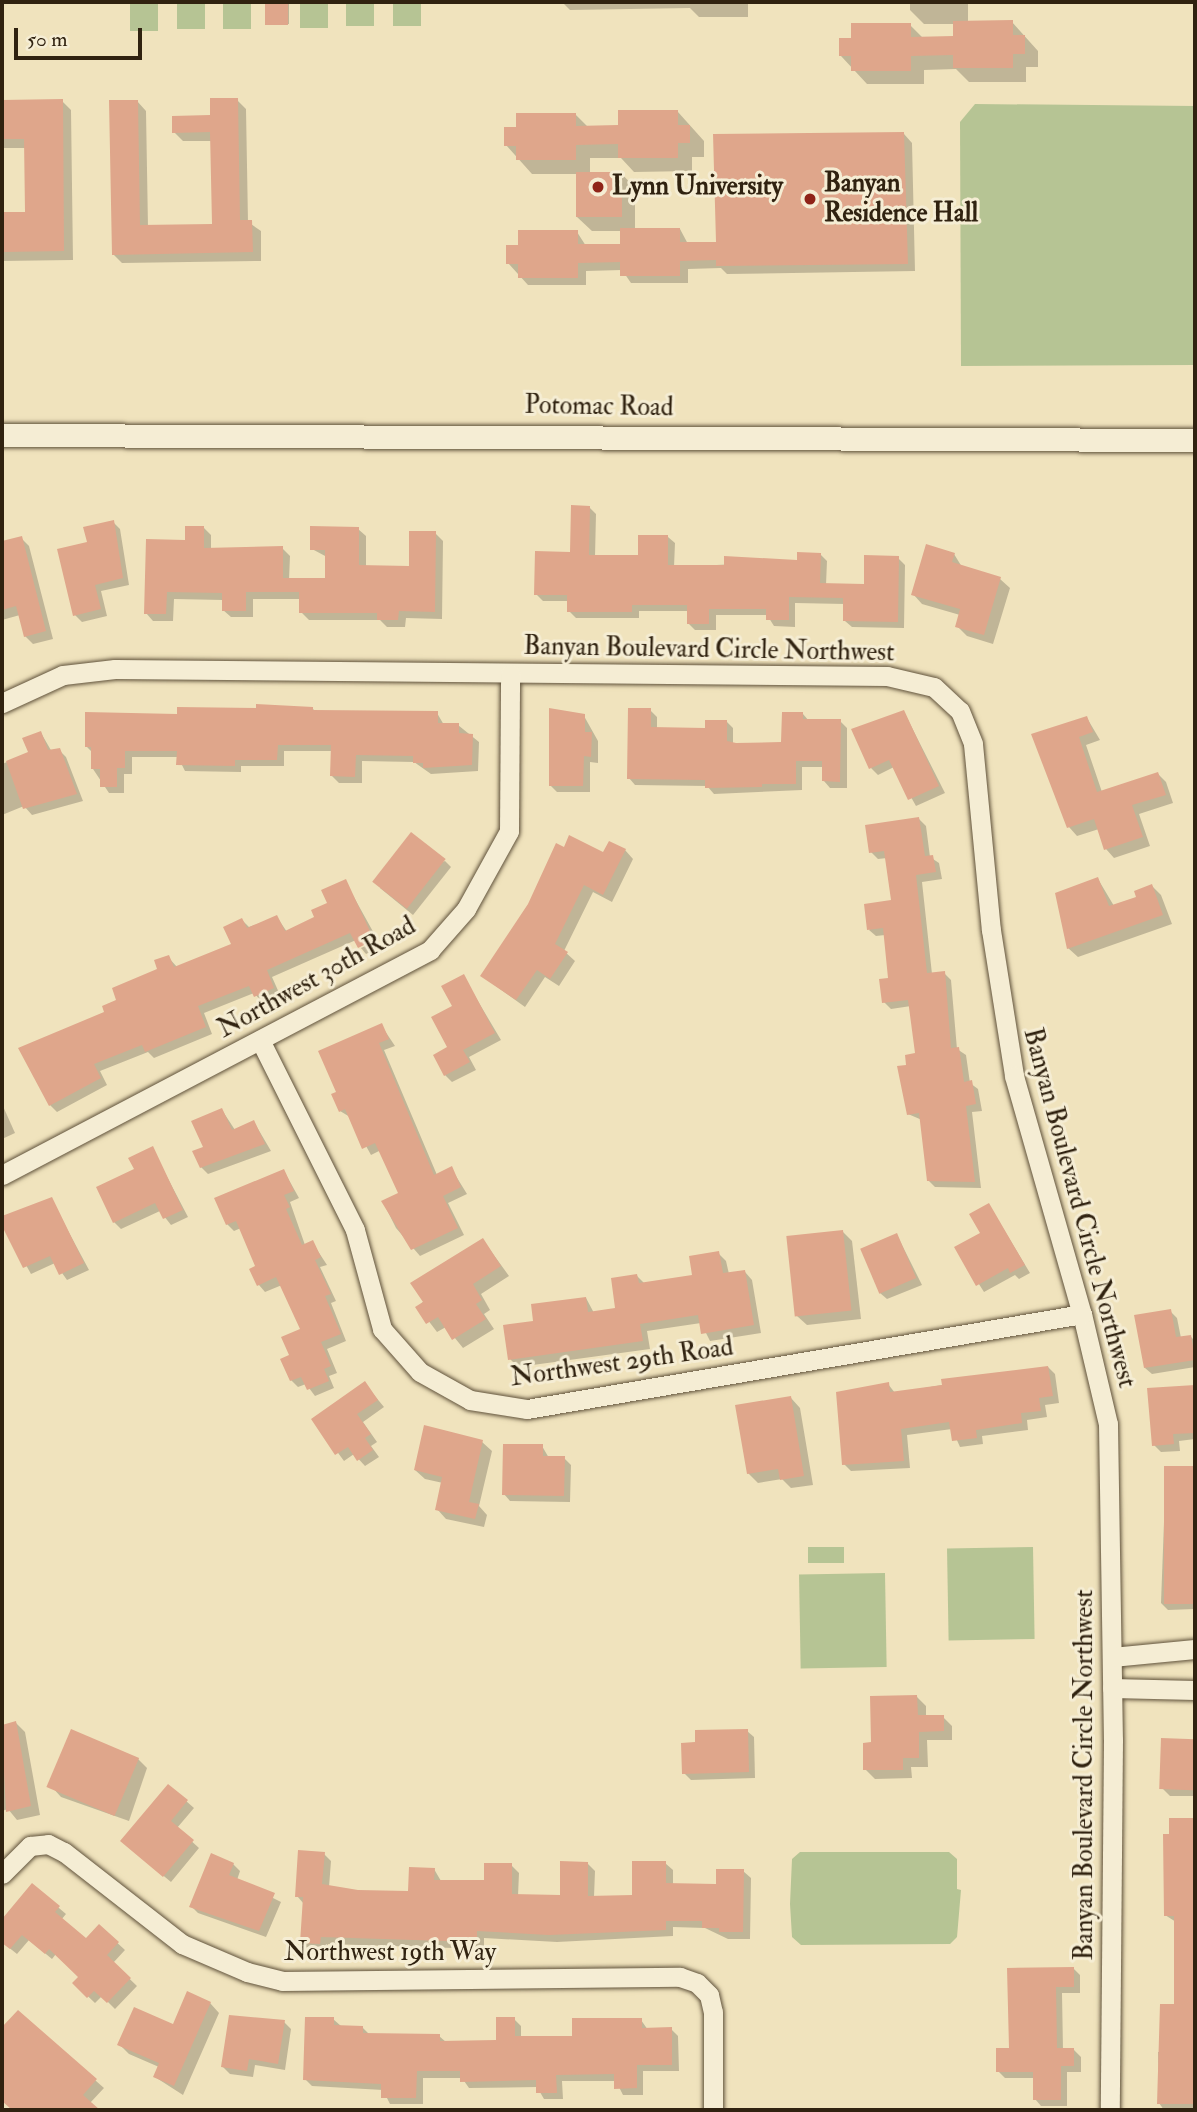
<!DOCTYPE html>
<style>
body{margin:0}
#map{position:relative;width:1197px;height:2112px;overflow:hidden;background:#f0e3bd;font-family:"IM FELL Double Pica",serif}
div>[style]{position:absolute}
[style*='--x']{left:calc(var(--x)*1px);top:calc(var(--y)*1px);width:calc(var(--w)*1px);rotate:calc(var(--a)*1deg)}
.green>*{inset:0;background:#b6c494;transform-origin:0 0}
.shadow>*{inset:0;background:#0003;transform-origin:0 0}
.building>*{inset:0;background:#dfa68b;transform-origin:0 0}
.roads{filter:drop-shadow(0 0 2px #60523b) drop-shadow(0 0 2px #60523b)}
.minor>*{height:19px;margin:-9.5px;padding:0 9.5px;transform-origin:9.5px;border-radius:9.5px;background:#f5edd4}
.tertiary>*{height:23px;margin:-11.5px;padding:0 11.5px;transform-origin:11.5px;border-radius:11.5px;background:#f5edd4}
.dots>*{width:19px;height:19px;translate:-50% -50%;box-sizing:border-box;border:4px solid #f5edd4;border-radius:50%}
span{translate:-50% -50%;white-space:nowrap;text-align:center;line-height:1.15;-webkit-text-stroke:6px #f5edd4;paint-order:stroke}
.poi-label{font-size:26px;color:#302210;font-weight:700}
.left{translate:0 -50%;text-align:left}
.street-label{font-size:26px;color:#302210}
.frame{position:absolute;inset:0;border:4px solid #302210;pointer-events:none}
.scale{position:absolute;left:14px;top:28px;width:128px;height:32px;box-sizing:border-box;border:4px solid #302210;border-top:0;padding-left:9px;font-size:21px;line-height:24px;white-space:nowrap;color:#302210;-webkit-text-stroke:5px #f5edd4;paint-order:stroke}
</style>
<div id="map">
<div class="green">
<i style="left:130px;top:2px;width:28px;height:29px"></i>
<i style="left:177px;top:2px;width:28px;height:27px"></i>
<i style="left:223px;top:2px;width:28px;height:27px"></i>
<i style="left:300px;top:2px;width:28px;height:26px"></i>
<i style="left:346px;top:2px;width:28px;height:24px"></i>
<i style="left:393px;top:2px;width:28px;height:24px"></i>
<i style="clip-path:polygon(975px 104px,1195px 106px,1195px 365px,961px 366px,960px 122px)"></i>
<i style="left:844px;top:1547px;width:16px;height:36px;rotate:90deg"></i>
<i style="left:1033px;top:1547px;width:92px;height:86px;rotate:89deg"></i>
<i style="left:885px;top:1573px;width:94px;height:86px;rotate:89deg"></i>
<i style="clip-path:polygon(800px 1852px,949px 1852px,957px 1859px,957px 1889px,961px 1890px,957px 1937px,950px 1944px,801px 1945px,792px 1937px,790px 1904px,792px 1859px)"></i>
</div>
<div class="shadow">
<i style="left:267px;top:2px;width:22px;height:22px"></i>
<i style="clip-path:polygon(562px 2px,748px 2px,748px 17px,699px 17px,690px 8px,570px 10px)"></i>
<i style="clip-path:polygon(910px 2px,968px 2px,968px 22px,1012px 22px,1038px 51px,1038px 67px,1026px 67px,1026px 82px,969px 82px,956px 69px,924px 70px,924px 84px,867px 84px,841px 56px,852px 40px,910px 25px,924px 39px,955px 38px,955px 24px,924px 24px,910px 10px)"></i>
<i style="clip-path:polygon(237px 100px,246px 109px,248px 222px,261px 231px,261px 261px,122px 263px,113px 254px,137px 101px,146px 111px,148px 227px,214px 226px,212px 141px,183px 141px,174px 132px,212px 117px)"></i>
<i style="clip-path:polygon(62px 101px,71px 110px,73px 260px,2px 261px,2px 214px,27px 214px,26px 148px,2px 148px,2px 102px)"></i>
<i style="clip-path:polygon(678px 112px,704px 141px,704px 157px,692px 157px,692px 171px,634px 172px,621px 158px,590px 158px,590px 174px,621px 173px,635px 188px,635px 229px,680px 229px,688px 244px,717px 244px,904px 134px,912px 143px,915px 271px,727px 274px,721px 268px,688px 269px,688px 283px,631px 283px,622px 270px,586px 271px,586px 285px,528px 285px,508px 263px,520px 247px,577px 232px,586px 246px,622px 245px,622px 231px,592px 231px,577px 217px,577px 174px,532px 174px,506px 145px,575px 114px,589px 128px,620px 127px)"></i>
<i style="clip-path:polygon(589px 507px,596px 514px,595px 557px,640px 557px,668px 537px,675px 543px,674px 567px,799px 561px,820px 554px,827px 561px,826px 585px,865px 585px,898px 558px,905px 565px,904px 628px,852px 627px,845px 621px,845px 604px,795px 603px,795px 627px,774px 626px,767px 615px,716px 615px,716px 630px,695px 630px,688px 623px,688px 611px,639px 611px,639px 618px,576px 618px,569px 611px,569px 601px,543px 601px,536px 594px,572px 553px)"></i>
<i style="clip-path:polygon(113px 522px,120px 529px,129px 585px,101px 591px,107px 616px,82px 622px,75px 615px,89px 543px)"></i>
<i style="clip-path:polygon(204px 528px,211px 535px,211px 549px,282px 548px,290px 556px,289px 580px,327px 580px,327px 557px,312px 549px,358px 529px,366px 536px,366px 567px,411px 568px,435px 533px,443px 541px,442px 619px,406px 618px,405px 627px,387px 627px,380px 620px,309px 620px,301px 612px,301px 599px,253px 599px,253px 617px,231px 617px,223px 610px,223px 600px,174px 599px,173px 621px,153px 621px,146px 613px,186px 541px)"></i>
<i style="clip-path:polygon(21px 538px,29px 546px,53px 639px,33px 644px,25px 636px,20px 615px,2px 620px,2px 543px)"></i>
<i style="clip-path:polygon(954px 554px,962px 567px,1000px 579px,1010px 588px,993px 644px,967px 636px,957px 626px,960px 615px,922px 604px,913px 594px)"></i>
<i style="clip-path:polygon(313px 709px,316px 712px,437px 713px,444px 725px,458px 725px,479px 742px,478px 771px,431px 774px,414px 762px,362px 761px,362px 783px,339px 783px,332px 776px,333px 751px,284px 751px,284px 766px,241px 766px,241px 772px,185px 771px,178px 757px,132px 757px,132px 774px,124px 774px,124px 793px,109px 793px,93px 769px,93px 753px,87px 747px,179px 715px)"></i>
<i style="clip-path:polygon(650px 710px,657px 717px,657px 729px,707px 729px,727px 722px,733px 728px,733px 744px,783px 744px,803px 714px,809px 721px,840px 721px,847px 728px,847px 788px,830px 788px,824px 781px,824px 767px,802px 767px,802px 790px,714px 794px,707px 786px,635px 785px,629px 778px)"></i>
<i style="clip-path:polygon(904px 712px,945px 793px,916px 806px,894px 767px,878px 775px,871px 768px)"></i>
<i style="clip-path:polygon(584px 716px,598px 741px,598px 763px,590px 762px,590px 792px,557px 792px,550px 785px)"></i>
<i style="clip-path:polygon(1087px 718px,1100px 740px,1086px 745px,1102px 792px,1158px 774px,1166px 782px,1173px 803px,1139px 814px,1150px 846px,1114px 858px,1106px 849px,1099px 829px,1077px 836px,1069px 827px,1034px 735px)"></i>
<i style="clip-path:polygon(41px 733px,52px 752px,59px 750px,66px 757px,83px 801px,32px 815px,24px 806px,2px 815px,2px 764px,30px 753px)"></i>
<i style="clip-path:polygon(919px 819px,926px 826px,930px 857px,939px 863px,942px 879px,922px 882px,932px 974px,944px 973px,951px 980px,957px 1049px,966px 1055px,970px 1083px,978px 1089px,982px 1111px,972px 1112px,981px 1188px,935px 1187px,928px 1180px,922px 1120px,908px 1114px,908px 1066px,917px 1055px,911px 1006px,891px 1009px,884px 1002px,890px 980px,885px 935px,876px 936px,869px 930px,893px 902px,887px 858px,878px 859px,871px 852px)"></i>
<i style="clip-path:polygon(564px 849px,604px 854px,625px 850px,633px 859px,612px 902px,593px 892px,564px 951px,575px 961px,559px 986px,545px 977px,525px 1007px,482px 976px)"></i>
<i style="clip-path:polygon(445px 861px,451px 867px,413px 915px,380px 888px)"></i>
<i style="clip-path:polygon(1098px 879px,1114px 906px,1138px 898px,1152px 886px,1161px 895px,1172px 924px,1078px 957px,1068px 948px)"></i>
<i style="clip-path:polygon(345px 881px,376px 937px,359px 945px,356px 940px,272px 977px,280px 995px,262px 1002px,254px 993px,204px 1013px,212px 1034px,154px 1058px,148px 1052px,100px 1071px,107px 1085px,57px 1112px,50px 1105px,107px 1013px,159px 970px,168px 957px,177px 967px,233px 945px,242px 920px,249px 927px,277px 917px,287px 932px,316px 918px)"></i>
<i style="clip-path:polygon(377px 941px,380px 947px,366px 954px,361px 948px)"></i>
<i style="clip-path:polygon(463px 976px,501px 1040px,469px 1057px,476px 1070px,452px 1082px,445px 1075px)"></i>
<i style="clip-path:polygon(381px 1025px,395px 1046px,384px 1050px,437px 1175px,451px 1168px,467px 1194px,448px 1203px,464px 1235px,420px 1256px,396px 1228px,383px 1202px,400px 1193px,381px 1150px,371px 1155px,350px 1117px,340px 1111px,338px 1093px)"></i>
<i style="clip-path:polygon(2px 1104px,15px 1133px,2px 1139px)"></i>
<i style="clip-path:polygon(222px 1110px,235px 1130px,254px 1122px,271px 1151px,208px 1174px,201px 1167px,205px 1148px)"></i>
<i style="clip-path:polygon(152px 1148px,188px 1217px,171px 1225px,160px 1211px,121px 1229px,114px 1222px,136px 1170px)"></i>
<i style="clip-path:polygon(284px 1171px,299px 1198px,290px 1202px,305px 1245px,312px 1242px,327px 1265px,320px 1267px,336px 1301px,331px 1303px,346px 1341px,327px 1349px,337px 1373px,329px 1376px,334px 1388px,315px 1396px,306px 1384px,298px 1387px,291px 1380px,291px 1356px,302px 1330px,282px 1285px,265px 1292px,259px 1285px,251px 1270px,257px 1267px,241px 1228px,234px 1231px,227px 1224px)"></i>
<i style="clip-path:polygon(51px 1199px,89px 1270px,67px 1280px,55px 1263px,31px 1274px,2px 1222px,15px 1212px)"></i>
<i style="clip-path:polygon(989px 1205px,1030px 1273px,1019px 1279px,1015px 1275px,984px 1292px,956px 1248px,982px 1234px)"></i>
<i style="clip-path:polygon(843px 1232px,852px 1241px,861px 1319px,807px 1325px,797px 1316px)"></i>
<i style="clip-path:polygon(897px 1235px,922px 1285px,887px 1299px,880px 1293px)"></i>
<i style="clip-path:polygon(483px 1240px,509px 1276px,481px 1294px,490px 1310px,484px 1314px,494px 1329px,463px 1348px,446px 1327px,437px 1332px,418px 1307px)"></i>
<i style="clip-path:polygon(718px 1253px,726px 1261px,729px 1274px,745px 1272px,752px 1280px,761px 1333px,710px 1341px,701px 1323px,647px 1331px,650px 1349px,518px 1367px,510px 1359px,535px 1322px,586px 1298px,594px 1313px,617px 1310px,637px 1276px,645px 1284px,694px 1277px)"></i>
<i style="clip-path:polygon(1170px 1311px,1177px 1318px,1181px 1338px,1191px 1337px,1195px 1341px,1195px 1367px,1152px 1374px,1145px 1368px)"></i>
<i style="clip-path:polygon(1048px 1367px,1055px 1374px,1059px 1403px,1045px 1405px,1047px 1417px,1027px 1420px,1028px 1430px,982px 1436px,983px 1444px,960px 1447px,952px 1429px,907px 1435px,910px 1468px,851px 1471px,844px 1464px,888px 1384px,895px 1393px)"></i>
<i style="clip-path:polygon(365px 1384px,384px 1407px,363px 1422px,377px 1442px,371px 1446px,379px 1457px,365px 1466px,354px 1454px,344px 1461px,313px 1419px)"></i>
<i style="clip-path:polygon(1195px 1387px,1195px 1439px,1179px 1441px,1180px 1451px,1161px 1452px,1154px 1445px,1149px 1390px)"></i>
<i style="clip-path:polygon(791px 1398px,800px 1408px,813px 1485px,791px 1488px,782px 1479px,758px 1483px,748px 1473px)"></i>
<i style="clip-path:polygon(482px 1442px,492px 1451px,479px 1506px,487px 1515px,484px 1527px,446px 1519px,437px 1509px,443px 1483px,425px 1479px,415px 1470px)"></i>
<i style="clip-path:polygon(542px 1446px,549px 1458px,564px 1458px,571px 1465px,570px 1502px,510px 1501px,504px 1494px)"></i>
<i style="clip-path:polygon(1166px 1468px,1195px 1468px,1195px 1609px,1168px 1610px,1161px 1603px)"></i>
<i style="clip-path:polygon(917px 1697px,926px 1706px,926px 1717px,943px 1717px,952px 1726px,952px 1740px,927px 1740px,928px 1767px,911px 1767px,912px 1778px,875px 1779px,865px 1769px,872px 1744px)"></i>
<i style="clip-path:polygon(16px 1723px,25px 1732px,40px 1815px,17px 1820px,8px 1809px,2px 1811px,2px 1726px)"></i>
<i style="clip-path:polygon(747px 1731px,754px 1737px,755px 1778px,691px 1780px,684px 1773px,697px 1744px)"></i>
<i style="clip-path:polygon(1163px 1740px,1195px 1740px,1195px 1796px,1170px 1796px,1163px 1789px)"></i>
<i style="clip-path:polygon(138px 1759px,147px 1768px,129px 1821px,61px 1797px,52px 1787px)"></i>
<i style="clip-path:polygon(169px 1786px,194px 1808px,177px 1828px,199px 1848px,171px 1882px,130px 1848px)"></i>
<i style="clip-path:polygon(1171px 1820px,1195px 1820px,1195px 2110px,1164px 2110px,1159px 2103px,1158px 2052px,1162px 2052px,1176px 2006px,1176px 1922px,1165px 1915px)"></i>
<i style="clip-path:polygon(324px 1854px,331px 1861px,329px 1887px,358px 1892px,410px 1893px,434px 1869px,441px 1881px,485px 1882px,511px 1865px,519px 1873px,518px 1896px,562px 1896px,587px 1863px,595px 1871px,594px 1897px,634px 1897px,665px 1863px,673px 1870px,673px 1885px,718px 1886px,743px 1871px,751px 1878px,750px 1939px,728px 1939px,705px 1928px,673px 1927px,673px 1936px,557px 1942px,484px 1938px,484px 1949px,328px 1944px,327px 1951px,309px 1950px,301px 1942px,304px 1904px,297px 1896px)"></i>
<i style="clip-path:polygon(233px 1864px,240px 1871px,237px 1880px,281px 1902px,266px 1937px,198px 1913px,191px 1906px)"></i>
<i style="clip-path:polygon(32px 1885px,66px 1914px,61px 1920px,86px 1940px,99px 1926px,125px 1950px,113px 1963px,137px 1986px,115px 2009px,102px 1996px,95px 2003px,74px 1983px,80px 1977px,56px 1954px,52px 1959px,29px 1940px,17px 1954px,2px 1942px,2px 1922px)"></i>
<i style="clip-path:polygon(1073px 1968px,1080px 1975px,1080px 1993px,1062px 1993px,1063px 2050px,1074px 2050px,1081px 2057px,1081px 2072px,1067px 2072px,1067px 2106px,1041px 2106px,1035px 2099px,1035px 2078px,1005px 2078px,998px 2071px,1010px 2050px,1009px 1969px)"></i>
<i style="clip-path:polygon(210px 2003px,219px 2013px,183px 2095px,155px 2077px,159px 2067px,129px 2054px,119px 2044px,174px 2026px)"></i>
<i style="clip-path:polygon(18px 2012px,104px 2088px,90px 2103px,97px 2110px,15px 2110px,2px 2097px,2px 2030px)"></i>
<i style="clip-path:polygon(333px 2019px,341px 2026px,362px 2027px,370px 2035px,439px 2036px,446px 2042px,498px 2042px,514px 2019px,521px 2026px,521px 2038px,574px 2038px,641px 2020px,648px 2030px,671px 2029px,678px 2036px,679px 2071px,643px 2071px,643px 2095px,623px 2095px,616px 2081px,562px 2081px,563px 2099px,544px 2099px,537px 2087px,469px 2088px,462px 2078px,423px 2078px,423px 2104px,390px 2104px,383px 2090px,312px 2086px,305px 2079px)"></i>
<i style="clip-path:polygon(284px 2022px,291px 2029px,285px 2070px,255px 2065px,253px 2077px,230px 2074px,223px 2067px)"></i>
</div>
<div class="building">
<i style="left:265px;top:2px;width:23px;height:23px"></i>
<i style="clip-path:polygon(1013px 20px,1013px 35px,1025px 35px,1025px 54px,1013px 54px,1013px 68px,953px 68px,953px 55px,911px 56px,911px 71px,851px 71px,851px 56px,839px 56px,839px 38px,851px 38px,851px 23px,911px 23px,911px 37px,953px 36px,953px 21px)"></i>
<i style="clip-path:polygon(210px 98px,238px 98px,240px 220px,252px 220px,253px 252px,112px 255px,109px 100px,138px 100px,140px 225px,212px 224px,210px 132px,172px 133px,172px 116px,210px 115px)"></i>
<i style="clip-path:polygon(63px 99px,64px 251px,2px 252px,2px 212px,25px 212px,24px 139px,2px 139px,2px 100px)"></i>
<i style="clip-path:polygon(618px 110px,678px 110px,678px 125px,690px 125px,690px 143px,678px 143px,678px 158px,618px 158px,618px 144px,576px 145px,576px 160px,516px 160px,516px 146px,504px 146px,504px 127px,516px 127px,516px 113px,576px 113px,576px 126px,618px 125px)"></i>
<i style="clip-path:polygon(904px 132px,908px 264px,716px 266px,716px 260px,680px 261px,680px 276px,620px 276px,620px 262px,578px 263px,578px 278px,518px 278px,518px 264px,506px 264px,506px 245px,518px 245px,518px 230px,578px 230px,578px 244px,620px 244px,620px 228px,680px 228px,680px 242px,716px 242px,713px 134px)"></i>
<i style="left:576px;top:172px;width:46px;height:45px"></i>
<i style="clip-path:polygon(571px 505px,590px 506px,589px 555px,638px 555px,638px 535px,668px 535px,668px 565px,724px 565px,724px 556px,797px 560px,797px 552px,821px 553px,820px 583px,864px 584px,864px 555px,899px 556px,898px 622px,843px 621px,843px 598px,789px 597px,789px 620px,766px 620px,766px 609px,709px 609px,709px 624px,687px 624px,687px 605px,632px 605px,632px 612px,567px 612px,567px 595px,534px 595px,535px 551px,570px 552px)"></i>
<i style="clip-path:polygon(114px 520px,123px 578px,95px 585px,101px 609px,73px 616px,57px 549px,87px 542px,83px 527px)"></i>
<i style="clip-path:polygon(185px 526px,204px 526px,204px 548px,283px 546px,283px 578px,325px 578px,325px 550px,310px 550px,310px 526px,359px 527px,359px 565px,409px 566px,409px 531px,436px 531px,435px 612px,399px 611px,398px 620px,377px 620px,377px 613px,299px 613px,299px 592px,246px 592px,246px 611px,222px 611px,222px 593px,167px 592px,166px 614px,144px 614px,146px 539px,185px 540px)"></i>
<i style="clip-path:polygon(22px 536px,46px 631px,24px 637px,16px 606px,2px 610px,2px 541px)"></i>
<i style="clip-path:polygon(926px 544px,955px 553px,952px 562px,1001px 577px,984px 635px,955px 627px,960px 609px,911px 595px)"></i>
<i style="clip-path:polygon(256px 704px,313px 707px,313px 710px,438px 711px,438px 723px,459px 723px,459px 733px,473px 734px,472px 765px,423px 768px,423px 763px,413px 763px,413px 756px,356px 755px,355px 777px,330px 776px,331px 745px,278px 745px,277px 760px,235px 760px,235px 766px,176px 765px,177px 751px,125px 751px,125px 768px,117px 768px,117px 787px,100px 787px,100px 769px,91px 769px,91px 747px,85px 747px,85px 712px,177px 714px,177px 707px,256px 708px)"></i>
<i style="clip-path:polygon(549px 708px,585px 714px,585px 732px,592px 732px,591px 757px,584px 756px,583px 786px,549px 786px)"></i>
<i style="clip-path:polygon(628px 708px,651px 708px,651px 727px,705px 728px,705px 720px,727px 720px,727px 741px,736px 743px,781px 742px,782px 712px,803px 712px,803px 719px,841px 719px,840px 782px,822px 781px,822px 761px,796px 761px,796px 784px,762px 784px,762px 787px,705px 788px,705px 780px,627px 779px)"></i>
<i style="clip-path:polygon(904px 710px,939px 786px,908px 800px,889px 760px,869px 769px,851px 729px)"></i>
<i style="clip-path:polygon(1087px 716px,1093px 732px,1079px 737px,1097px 792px,1158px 772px,1166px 795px,1132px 805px,1143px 837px,1104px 850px,1094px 819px,1067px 828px,1031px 734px)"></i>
<i style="clip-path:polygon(41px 731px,48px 750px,60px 748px,77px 794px,23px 809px,6px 761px,28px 752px,22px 738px)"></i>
<i style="clip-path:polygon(919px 817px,925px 856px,933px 855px,936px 872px,916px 875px,927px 973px,945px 971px,951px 1048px,959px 1047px,964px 1082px,972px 1080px,976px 1104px,966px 1106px,975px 1182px,927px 1181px,919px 1113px,907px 1115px,897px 1066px,906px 1065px,905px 1055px,915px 1053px,908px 1000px,882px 1003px,879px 979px,888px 978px,883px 928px,867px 930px,864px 904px,891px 900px,884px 851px,869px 853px,865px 825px)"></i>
<i style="left:411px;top:832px;width:44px;height:63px;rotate:38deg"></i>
<i style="clip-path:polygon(569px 835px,603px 852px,609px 841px,626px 849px,603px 895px,584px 885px,555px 944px,568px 952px,550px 979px,537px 970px,516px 1000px,480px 976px,528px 904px,556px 843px,564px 847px)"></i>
<i style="clip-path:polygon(1098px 877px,1109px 906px,1136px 897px,1134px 891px,1152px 884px,1163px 915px,1067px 949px,1055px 893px)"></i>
<i style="clip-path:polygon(346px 879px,374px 940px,358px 948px,350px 933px,267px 970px,274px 988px,254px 997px,249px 986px,198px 1006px,206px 1027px,145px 1052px,142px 1045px,94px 1064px,101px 1078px,49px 1106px,18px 1048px,104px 1012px,102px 1006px,116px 1000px,112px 988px,157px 969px,154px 960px,169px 955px,174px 967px,231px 944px,223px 927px,242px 918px,247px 928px,277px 915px,285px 931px,314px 917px,311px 910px,327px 903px,321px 890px)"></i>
<i style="clip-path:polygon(464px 974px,495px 1033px,463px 1050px,470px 1062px,444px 1076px,433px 1055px,447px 1047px,431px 1017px,452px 1006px,441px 986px)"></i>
<i style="clip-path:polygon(382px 1023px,389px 1039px,379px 1043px,434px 1175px,452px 1166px,461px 1187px,443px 1196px,458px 1228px,411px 1250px,381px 1201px,398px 1193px,375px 1143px,362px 1149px,345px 1109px,339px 1112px,331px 1094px,336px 1092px,318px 1051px)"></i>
<i style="clip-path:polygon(222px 1108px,232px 1130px,254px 1120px,265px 1144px,200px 1168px,192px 1151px,203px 1147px,191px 1121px)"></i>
<i style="clip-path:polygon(153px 1146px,183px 1210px,163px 1219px,155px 1203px,113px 1223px,96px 1187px,134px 1169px,128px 1158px)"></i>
<i style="clip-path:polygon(284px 1169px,294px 1191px,284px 1195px,290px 1207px,286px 1209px,302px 1245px,313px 1240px,321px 1257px,315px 1260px,331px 1294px,325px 1296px,341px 1334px,321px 1342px,331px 1366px,324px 1369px,329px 1381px,307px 1390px,301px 1377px,290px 1381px,280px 1359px,289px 1355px,281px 1337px,300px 1329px,276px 1277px,257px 1286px,249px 1269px,255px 1266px,236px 1221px,226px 1225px,214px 1198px)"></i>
<i style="clip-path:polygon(52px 1197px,84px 1263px,59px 1275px,50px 1256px,23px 1268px,2px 1226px,2px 1216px)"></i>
<i style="clip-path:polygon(989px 1203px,1025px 1265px,1010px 1273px,1008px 1268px,976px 1286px,954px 1247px,980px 1233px,969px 1214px)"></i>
<i style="left:843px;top:1230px;width:81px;height:57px;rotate:84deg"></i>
<i style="left:897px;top:1233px;width:49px;height:40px;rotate:67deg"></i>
<i style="clip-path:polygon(483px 1238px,501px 1266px,473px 1284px,482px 1300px,476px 1304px,486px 1319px,452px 1340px,438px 1317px,426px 1324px,415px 1307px,423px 1302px,410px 1283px)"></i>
<i style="clip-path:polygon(719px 1251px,723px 1273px,745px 1270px,754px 1325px,701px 1334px,698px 1315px,640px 1324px,643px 1341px,508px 1360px,503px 1325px,533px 1321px,531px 1304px,586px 1297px,588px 1312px,615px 1308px,611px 1278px,637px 1274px,639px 1283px,692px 1275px,689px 1256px)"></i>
<i style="clip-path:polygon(1171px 1309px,1176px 1337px,1191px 1335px,1195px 1360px,1144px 1368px,1134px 1315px)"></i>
<i style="clip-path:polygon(1048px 1366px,1053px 1396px,1039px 1398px,1041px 1411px,1021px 1413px,1022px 1423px,976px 1430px,977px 1438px,952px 1441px,949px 1422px,901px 1429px,904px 1461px,842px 1465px,836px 1392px,889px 1382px,890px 1392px,942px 1385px,941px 1379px)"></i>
<i style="clip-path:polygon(365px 1381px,378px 1400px,357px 1414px,371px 1434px,365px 1438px,373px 1450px,357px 1461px,348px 1447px,335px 1455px,311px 1419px)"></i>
<i style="clip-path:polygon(1195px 1385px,1195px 1433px,1173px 1434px,1174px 1444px,1152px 1446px,1147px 1388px)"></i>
<i style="clip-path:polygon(791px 1396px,804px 1476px,780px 1480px,778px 1469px,747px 1474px,735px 1405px)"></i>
<i style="clip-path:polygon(424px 1425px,483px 1440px,469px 1502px,479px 1504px,475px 1519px,435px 1510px,442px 1477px,414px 1470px)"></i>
<i style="clip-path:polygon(503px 1444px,543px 1444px,543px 1456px,565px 1456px,564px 1496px,502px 1495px)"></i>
<i style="left:1164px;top:1466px;width:31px;height:138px"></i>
<i style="clip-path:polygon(917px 1695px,918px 1715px,944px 1715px,944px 1731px,919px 1732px,919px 1758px,903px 1758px,903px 1770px,863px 1770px,863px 1743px,871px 1742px,870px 1696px)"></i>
<i style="clip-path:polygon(16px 1721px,31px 1806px,6px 1812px,2px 1725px)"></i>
<i style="left:71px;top:1729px;width:74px;height:63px;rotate:23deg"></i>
<i style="clip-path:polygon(748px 1729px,749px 1772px,682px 1774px,681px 1743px,695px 1742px,695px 1730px)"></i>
<i style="left:1161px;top:1738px;width:34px;height:51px;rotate:2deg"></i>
<i style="clip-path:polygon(168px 1784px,188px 1800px,171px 1821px,194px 1840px,163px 1877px,120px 1841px)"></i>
<i style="clip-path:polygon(1169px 1818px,1195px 1818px,1195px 2104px,1157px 2104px,1160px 2004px,1174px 2004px,1174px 1916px,1164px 1916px,1163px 1834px,1169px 1834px)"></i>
<i style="clip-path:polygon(298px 1850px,325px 1852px,322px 1884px,358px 1890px,408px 1891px,409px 1867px,435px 1868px,434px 1880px,484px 1880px,484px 1863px,512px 1863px,512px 1894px,560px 1895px,560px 1861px,588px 1862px,588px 1896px,632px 1895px,632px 1861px,666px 1861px,666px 1883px,716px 1884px,716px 1869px,744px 1869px,743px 1932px,719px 1932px,719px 1928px,702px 1928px,702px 1921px,666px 1921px,666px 1930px,549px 1935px,477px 1931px,477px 1942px,321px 1937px,320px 1944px,300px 1943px,303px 1897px,295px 1897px)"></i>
<i style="clip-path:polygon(211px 1853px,234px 1863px,229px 1875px,275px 1893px,259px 1931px,189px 1907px)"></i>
<i style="clip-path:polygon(32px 1883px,60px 1906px,55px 1912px,86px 1938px,99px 1924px,119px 1942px,107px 1955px,131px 1978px,107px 2003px,94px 1991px,87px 1998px,72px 1983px,78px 1977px,49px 1949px,45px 1954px,22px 1935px,10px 1949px,2px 1943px,2px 1919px)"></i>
<i style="clip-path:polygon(1074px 1967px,1074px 1987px,1056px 1987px,1057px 2048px,1074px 2048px,1074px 2066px,1061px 2066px,1061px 2100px,1033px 2100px,1033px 2072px,996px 2072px,996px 2048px,1009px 2048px,1007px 1968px)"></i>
<i style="clip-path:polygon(187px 1991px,211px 2002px,174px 2086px,153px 2077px,159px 2063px,117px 2045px,134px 2007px,173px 2024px)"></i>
<i style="clip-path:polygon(18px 2010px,97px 2079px,83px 2095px,100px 2110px,12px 2110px,2px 2101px,2px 2027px)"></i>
<i style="clip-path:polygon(229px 2015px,285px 2020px,278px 2064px,249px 2059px,247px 2071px,221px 2067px)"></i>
<i style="clip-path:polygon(305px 2017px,334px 2017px,334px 2025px,363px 2026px,363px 2033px,440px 2034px,440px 2041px,496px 2040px,496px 2017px,515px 2017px,515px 2036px,572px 2036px,572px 2018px,642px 2018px,642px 2028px,672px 2027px,672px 2065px,637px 2065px,637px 2088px,614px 2089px,614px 2074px,556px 2075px,557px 2093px,536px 2093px,536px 2080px,460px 2082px,460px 2071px,417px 2071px,416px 2098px,381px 2098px,381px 2084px,303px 2080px)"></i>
</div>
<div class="roads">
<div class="minor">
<i style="--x:2;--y:703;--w:67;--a:-24.7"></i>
<i style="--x:63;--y:675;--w:52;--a:-6.6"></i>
<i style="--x:115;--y:669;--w:772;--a:0.52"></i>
<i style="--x:887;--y:676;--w:48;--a:13.2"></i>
<i style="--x:934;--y:687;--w:35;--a:43"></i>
<i style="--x:960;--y:711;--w:35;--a:68"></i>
<i style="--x:973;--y:744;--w:187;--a:84.5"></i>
<i style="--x:991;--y:930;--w:148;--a:81"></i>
<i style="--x:1014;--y:1076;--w:248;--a:74.1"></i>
<i style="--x:1082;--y:1314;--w:113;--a:76.7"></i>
<i style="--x:1108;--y:1424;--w:316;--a:89.1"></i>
<i style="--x:1113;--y:1740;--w:370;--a:90.5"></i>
<i style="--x:260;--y:1040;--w:212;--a:63.4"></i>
<i style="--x:355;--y:1230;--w:103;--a:74.7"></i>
<i style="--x:382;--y:1329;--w:57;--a:48.5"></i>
<i style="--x:420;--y:1372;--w:57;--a:29.2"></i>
<i style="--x:470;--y:1400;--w:58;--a:9"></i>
<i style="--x:527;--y:1409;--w:563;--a:-9.71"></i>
<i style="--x:2;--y:1175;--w:484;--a:-27.7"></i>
<i style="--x:430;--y:950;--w:55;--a:-48.7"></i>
<i style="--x:466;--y:909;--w:89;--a:-61.1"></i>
<i style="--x:509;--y:831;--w:157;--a:-89.6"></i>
<i style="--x:1112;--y:1657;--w:83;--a:-5.5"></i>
<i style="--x:1112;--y:1688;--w:83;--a:1.4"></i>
<i style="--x:2;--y:1874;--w:40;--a:-45"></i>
<i style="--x:30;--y:1846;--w:18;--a:-6"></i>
<i style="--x:48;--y:1844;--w:18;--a:27"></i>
<i style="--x:64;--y:1852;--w:150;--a:37.9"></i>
<i style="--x:182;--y:1944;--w:71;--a:23.3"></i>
<i style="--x:247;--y:1972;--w:36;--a:14"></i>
<i style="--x:282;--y:1981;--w:398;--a:-0.6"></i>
<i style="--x:680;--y:1977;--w:18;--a:19"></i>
<i style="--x:697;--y:1983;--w:17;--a:45"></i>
<i style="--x:709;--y:1995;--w:17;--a:77"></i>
<i style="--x:713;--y:2012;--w:98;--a:90"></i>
</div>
<div class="tertiary">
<i style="--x:2;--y:435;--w:1193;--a:0.24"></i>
</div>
</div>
<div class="dots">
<i style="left:598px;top:187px;background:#8f2418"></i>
<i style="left:810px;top:199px;background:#8f2418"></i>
</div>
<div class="poi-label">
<span class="left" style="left:824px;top:199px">Banyan<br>Residence Hall</span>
<span class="left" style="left:612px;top:187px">Lynn University</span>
</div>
<div class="street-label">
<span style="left:599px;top:407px;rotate:1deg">Potomac Road</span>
<span style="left:709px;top:650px;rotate:1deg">Banyan Boulevard Circle Northwest</span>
<span style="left:317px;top:978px;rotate:-29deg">Northwest 30th Road</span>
<span style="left:1079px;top:1208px;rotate:75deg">Banyan Boulevard Circle Northwest</span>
<span style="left:622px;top:1363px;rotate:-8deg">Northwest 29th Road</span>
<span style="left:1085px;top:1775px;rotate:-90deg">Banyan Boulevard Circle Northwest</span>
<span style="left:390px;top:1953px">Northwest 19th Way</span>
</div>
<div class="frame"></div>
<div class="scale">50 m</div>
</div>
